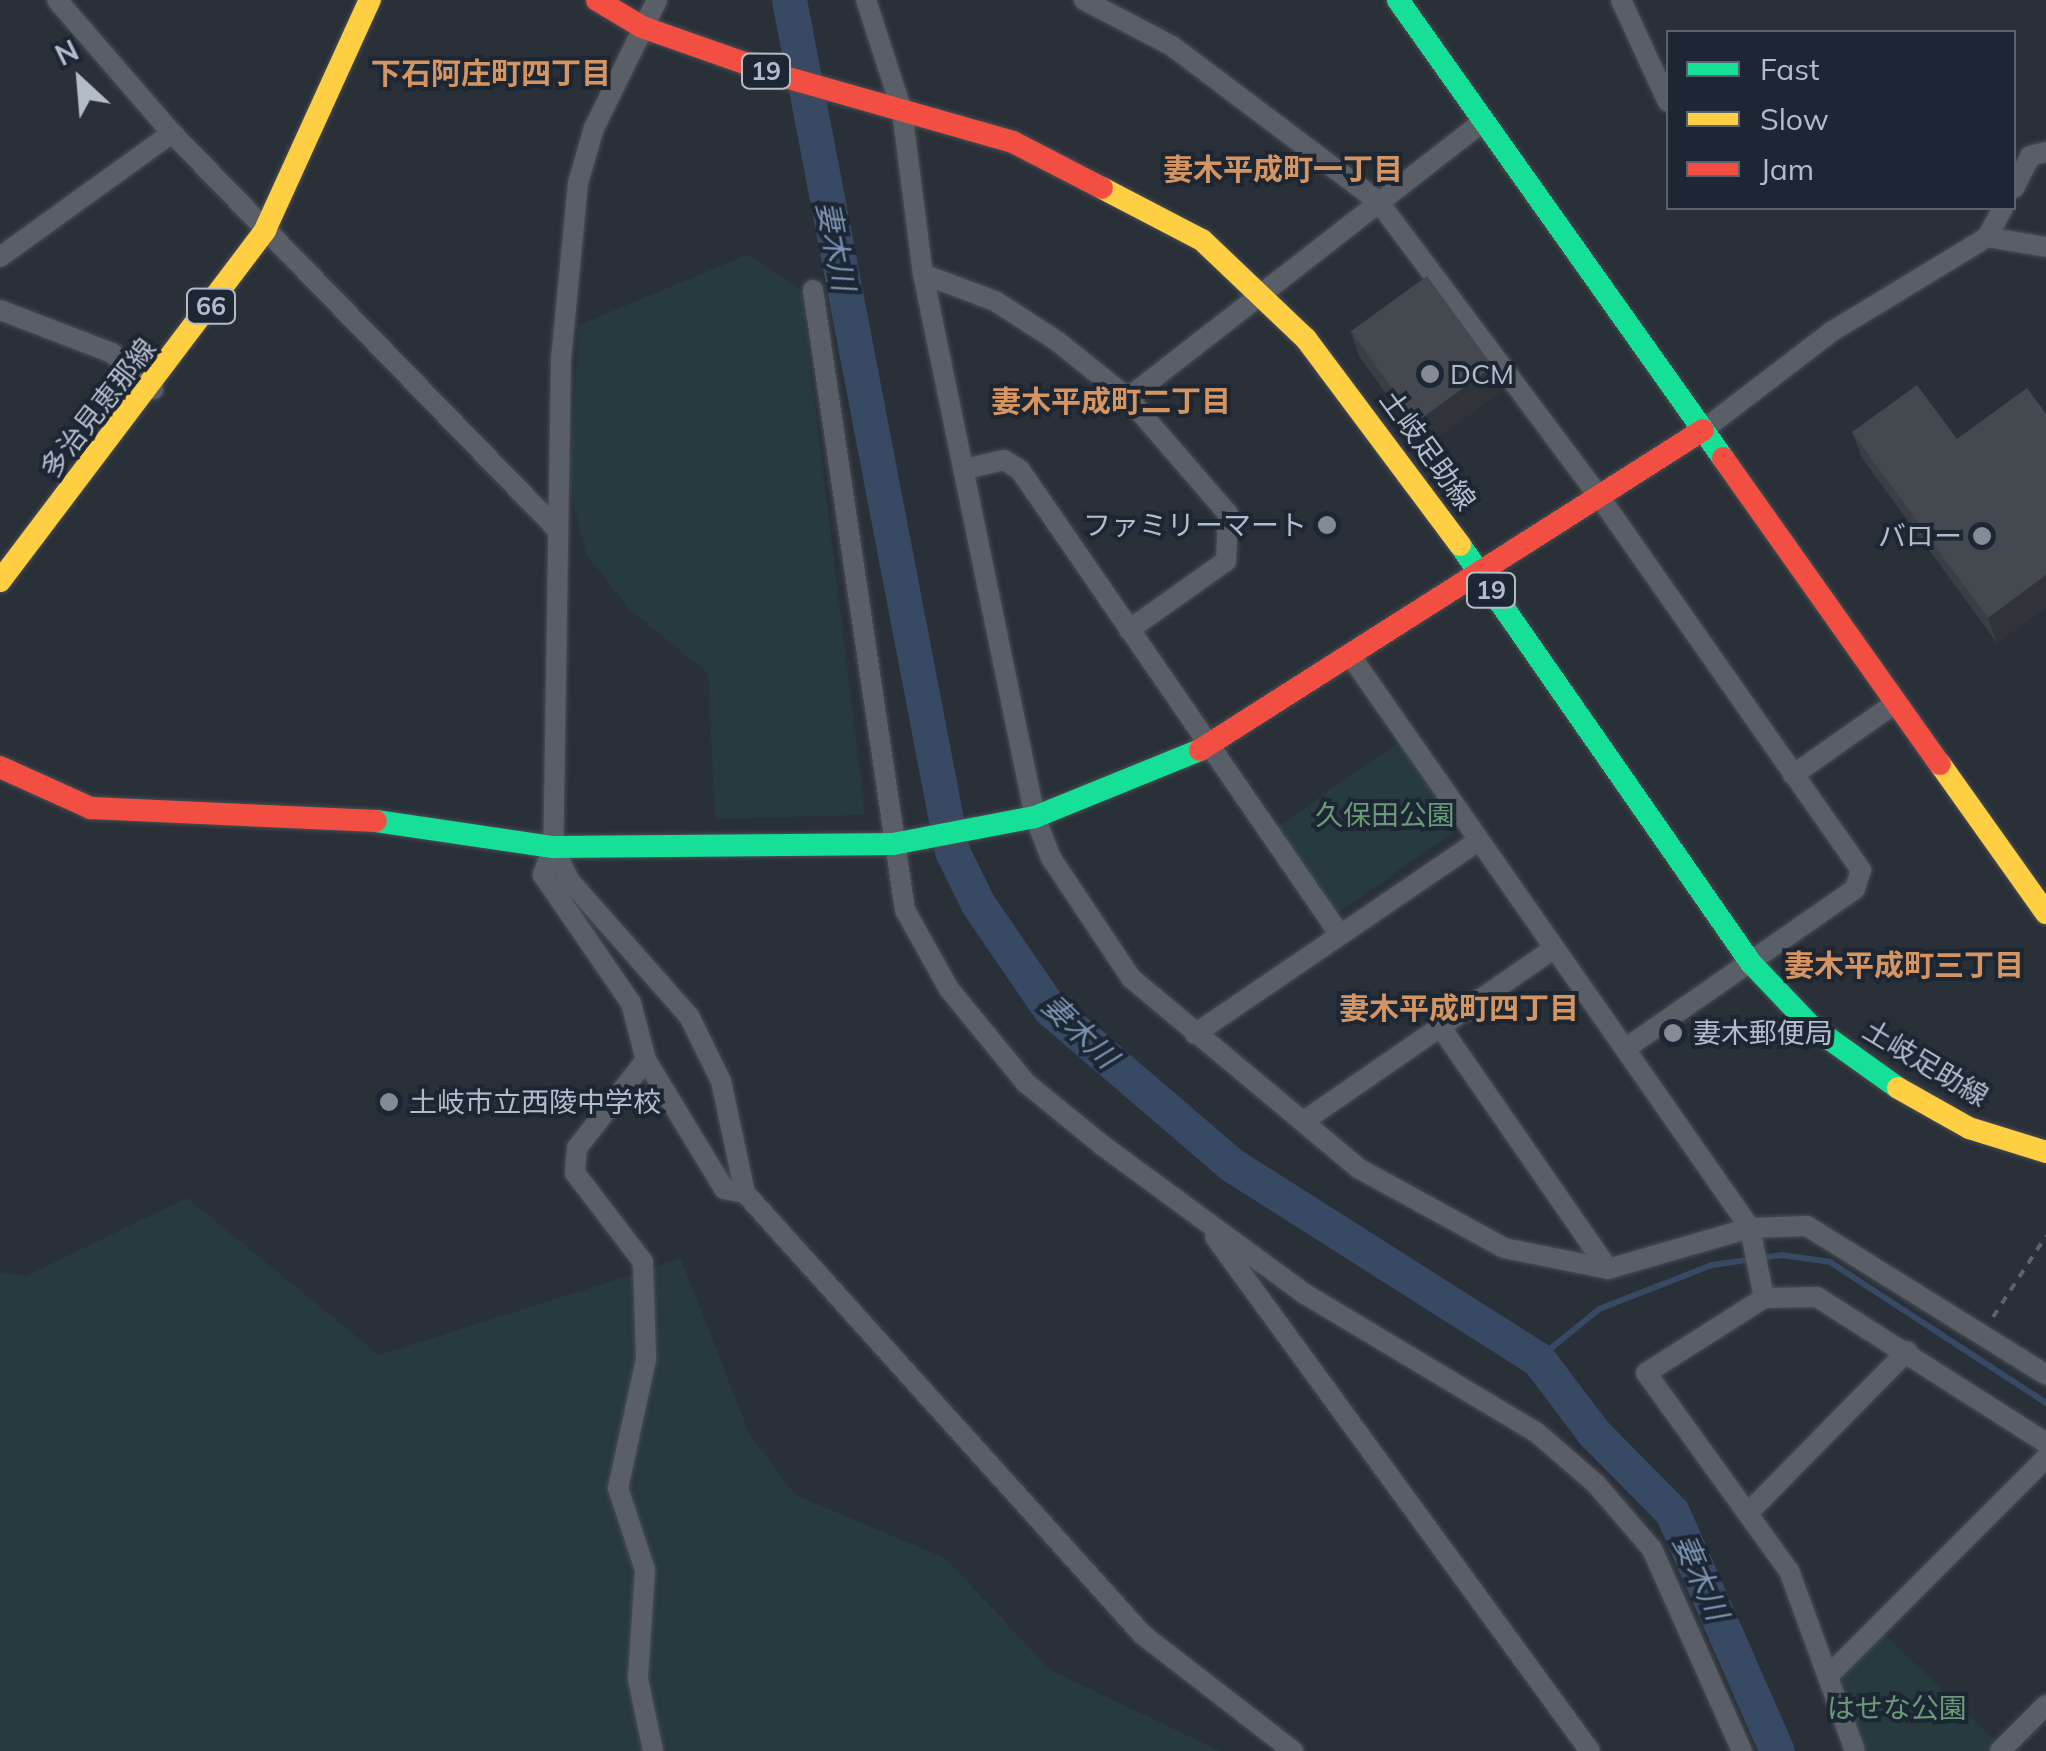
<!DOCTYPE html>
<meta charset="utf-8">
<style>
body{margin:0}
#map{position:relative;width:2046px;height:1751px;overflow:hidden;background:#2a3038;font-family:Mulish,"Noto Sans JP",sans-serif}
div>[style]{position:absolute}
[style*='--x']{left:calc(var(--x)*1px);top:calc(var(--y)*1px);width:calc(var(--w)*1px);rotate:calc(var(--a)*1deg)}
.green>*{inset:0;background:#273a3e;transform-origin:0 0}
.stream>*{height:6px;margin:-3px;padding:0 3px;transform-origin:3px;border-radius:3px;background:#384963}
.river>*{height:35px;margin:-17.5px;padding:0 17.5px;transform-origin:17.5px;border-radius:17.5px;background:#384963}
.path>*{height:4px;margin-top:-2px;transform-origin:0;background:repeating-linear-gradient(90deg,#5d636a 0 8px,transparent 0 16px)}
.roads{filter:drop-shadow(0 0 2px #484c53) drop-shadow(0 0 2px #484c53)}
.street>*{height:20px;margin:-10px;padding:0 10px;transform-origin:10px;border-radius:10px;background:#5a5e66}
.fast>*{height:22px;margin:-11px;padding:0 11px;transform-origin:11px;border-radius:11px;background:#16e098}
.slow>*{height:22px;margin:-11px;padding:0 11px;transform-origin:11px;border-radius:11px;background:#ffcf43}
.jam>*{height:22px;margin:-11px;padding:0 11px;transform-origin:11px;border-radius:11px;background:#f24e42}
.wall>*{inset:0;background:#3a3f45}
.shaded-wall>*{inset:0;background:#303338}
.building>*{inset:0;background:#444950;transform-origin:0 0}
.dots>*{width:28px;height:28px;translate:-50% -50%;box-sizing:border-box;border:5px solid #1d2633;border-radius:50%}
span{translate:-50% -50%;white-space:nowrap;text-align:center;line-height:1.15;-webkit-text-stroke:8px #1d2633;paint-order:stroke}
.shield-label span{padding:2px 8px;background:#1d2633;border:2px solid;border-radius:8px;-webkit-text-stroke-width:0}
.shield-label{font-size:25px;color:#b4bcc9;font-weight:700}
.poi-label{font-size:28px;color:#b4bcc9}
.left{translate:0 -50%;text-align:left}
.right{translate:-100% -50%;text-align:right}
.street-label{font-size:28px;color:#b4bcc9}
.park-label{font-size:28px;color:#6b9a76}
.neighbourhood-label{font-size:30px;color:#d59563;font-weight:700}
.water-label{font-size:30px;color:#7c92b1;font-style:italic}
.legend{position:absolute;left:1666px;top:30px;width:350px;height:180px;box-sizing:border-box;background:#1d2633;border:2px solid #59626f;margin:0;padding:12px 18px;list-style:none;font-size:30px;color:#b4bcc9}
.legend li{display:flex;align-items:center;gap:20px;height:50px}
.legend b{width:50px;border:2px solid #59626f}
.north{position:absolute;left:30px;top:30px;width:100px;height:100px;-webkit-text-stroke:8px #1d2633;paint-order:stroke;rotate:334deg;font-size:28px;font-weight:700;line-height:40px;text-align:center;color:#b4bcc9}
.north::after{content:'';display:block;margin:auto;width:35px;height:45px;background:#b4bcc9;clip-path:polygon(50% 0,100% 100%,50% 72%,0 100%)}
</style>
<div id="map">
<div class="green">
<i style="clip-path:polygon(747px 255px,801px 290px,865px 815px,715px 819px,708px 673px,629px 609px,586px 554px,569px 488px,579px 325px)"></i>
<i style="left:1399px;top:742px;width:105px;height:152px;rotate:55deg"></i>
<i style="clip-path:polygon(187px 1198px,379px 1355px,681px 1259px,749px 1433px,795px 1495px,945px 1558px,1050px 1670px,1220px 1751px,0 1751px,0 1272px,26px 1276px)"></i>
<i style="clip-path:polygon(1883px 1633px,1997px 1742px,1988px 1751px,1866px 1751px,1839px 1674px)"></i>
</div>
<div class="stream">
<i style="--x:1538;--y:1359;--w:79;--a:-39.3"></i>
<i style="--x:1599;--y:1309;--w:121;--a:-21.3"></i>
<i style="--x:1712;--y:1265;--w:71;--a:-8.1"></i>
<i style="--x:1782;--y:1255;--w:49;--a:8.3"></i>
<i style="--x:1830;--y:1262;--w:258;--a:33.1"></i>
</div>
<div class="river">
<i style="--x:789;--y:0;--w:866;--a:79.16"></i>
<i style="--x:952;--y:851;--w:59;--a:63.9"></i>
<i style="--x:978;--y:904;--w:127;--a:55.6"></i>
<i style="--x:1050;--y:1009;--w:240;--a:40.6"></i>
<i style="--x:1232;--y:1165;--w:362;--a:32.4"></i>
<i style="--x:1538;--y:1359;--w:93;--a:52.9"></i>
<i style="--x:1594;--y:1433;--w:111;--a:45.4"></i>
<i style="--x:1672;--y:1512;--w:261;--a:66.3"></i>
</div>
<div class="path">
<i style="--x:1993;--y:1317;--w:97;--a:-56.8"></i>
</div>
<div class="roads">
<div class="street">
<i style="--x:57;--y:0;--w:176;--a:49.2"></i>
<i style="--x:172;--y:133;--w:551;--a:45.81"></i>
<i style="--x:657;--y:0;--w:143;--a:116.2"></i>
<i style="--x:594;--y:128;--w:57;--a:106.2"></i>
<i style="--x:578;--y:183;--w:177;--a:95.5"></i>
<i style="--x:561;--y:359;--w:488;--a:90.9"></i>
<i style="--x:553;--y:847;--w:30;--a:110"></i>
<i style="--x:543;--y:875;--w:155;--a:55.5"></i>
<i style="--x:631;--y:1003;--w:59;--a:75.3"></i>
<i style="--x:646;--y:1060;--w:151;--a:58.8"></i>
<i style="--x:724;--y:1189;--w:21;--a:11"></i>
<i style="--x:745;--y:1193;--w:595;--a:48"></i>
<i style="--x:1143;--y:1635;--w:190;--a:37.7"></i>
<i style="--x:866;--y:0;--w:117;--a:72"></i>
<i style="--x:902;--y:111;--w:164;--a:82.7"></i>
<i style="--x:923;--y:274;--w:554;--a:78.35"></i>
<i style="--x:1035;--y:817;--w:44;--a:68.7"></i>
<i style="--x:1051;--y:858;--w:144;--a:56.3"></i>
<i style="--x:1131;--y:978;--w:296;--a:39.9"></i>
<i style="--x:1358;--y:1168;--w:166;--a:28.7"></i>
<i style="--x:1504;--y:1248;--w:106;--a:11.4"></i>
<i style="--x:1608;--y:1269;--w:148;--a:-16.1"></i>
<i style="--x:1750;--y:1228;--w:57;--a:-2"></i>
<i style="--x:1807;--y:1226;--w:282;--a:31.9"></i>
<i style="--x:1084;--y:0;--w:99;--a:27.6"></i>
<i style="--x:1172;--y:46;--w:258;--a:37"></i>
<i style="--x:1378;--y:201;--w:369;--a:53.2"></i>
<i style="--x:1599;--y:496;--w:457;--a:55"></i>
<i style="--x:1861;--y:870;--w:20;--a:108"></i>
<i style="--x:1855;--y:889;--w:280;--a:145.2"></i>
<i style="--x:1621;--y:0;--w:112;--a:65.3"></i>
<i style="--x:2014;--y:188;--w:36;--a:-63"></i>
<i style="--x:2030;--y:156;--w:16;--a:-14"></i>
<i style="--x:1987;--y:237;--w:33;--a:-61"></i>
<i style="--x:0;--y:257;--w:212;--a:-35.8"></i>
<i style="--x:923;--y:274;--w:77;--a:20.6"></i>
<i style="--x:995;--y:301;--w:74;--a:32.8"></i>
<i style="--x:1057;--y:341;--w:91;--a:38.8"></i>
<i style="--x:1128;--y:398;--w:153;--a:49.2"></i>
<i style="--x:1228;--y:514;--w:47;--a:92.4"></i>
<i style="--x:1226;--y:561;--w:119;--a:144.6"></i>
<i style="--x:813;--y:290;--w:627;--a:81.56"></i>
<i style="--x:905;--y:910;--w:90;--a:60.9"></i>
<i style="--x:949;--y:989;--w:122;--a:50.7"></i>
<i style="--x:1026;--y:1083;--w:98;--a:39.2"></i>
<i style="--x:1102;--y:1145;--w:252;--a:36.3"></i>
<i style="--x:1305;--y:1294;--w:269;--a:30.9"></i>
<i style="--x:1536;--y:1432;--w:79;--a:40.9"></i>
<i style="--x:1596;--y:1484;--w:86;--a:49.3"></i>
<i style="--x:1652;--y:1549;--w:221;--a:66"></i>
<i style="--x:0;--y:310;--w:120;--a:21"></i>
<i style="--x:112;--y:353;--w:55;--a:41.3"></i>
<i style="--x:1128;--y:398;--w:451;--a:-37.9"></i>
<i style="--x:1703;--y:430;--w:161;--a:-37.4"></i>
<i style="--x:1831;--y:332;--w:183;--a:-31.3"></i>
<i style="--x:1987;--y:237;--w:60;--a:9.6"></i>
<i style="--x:965;--y:469;--w:40;--a:-13"></i>
<i style="--x:1004;--y:460;--w:19;--a:32"></i>
<i style="--x:1020;--y:470;--w:561;--a:55.46"></i>
<i style="--x:1350;--y:655;--w:699;--a:55.08"></i>
<i style="--x:1750;--y:1228;--w:71;--a:78.7"></i>
<i style="--x:1793;--y:775;--w:127;--a:-35.1"></i>
<i style="--x:553;--y:847;--w:37;--a:64"></i>
<i style="--x:569;--y:880;--w:181;--a:48.6"></i>
<i style="--x:689;--y:1016;--w:72;--a:63.8"></i>
<i style="--x:721;--y:1081;--w:115;--a:77.9"></i>
<i style="--x:1444;--y:1032;--w:288;--a:55.3"></i>
<i style="--x:1195;--y:1034;--w:344;--a:-34.3"></i>
<i style="--x:646;--y:1060;--w:112;--a:128.1"></i>
<i style="--x:577;--y:1148;--w:25;--a:95"></i>
<i style="--x:575;--y:1173;--w:112;--a:52.6"></i>
<i style="--x:643;--y:1262;--w:97;--a:88.2"></i>
<i style="--x:646;--y:1359;--w:132;--a:102.2"></i>
<i style="--x:618;--y:1488;--w:86;--a:71.8"></i>
<i style="--x:645;--y:1570;--w:109;--a:93.7"></i>
<i style="--x:638;--y:1679;--w:74;--a:78.2"></i>
<i style="--x:1304;--y:1121;--w:301;--a:-34.6"></i>
<i style="--x:1215;--y:1237;--w:636;--a:53.89"></i>
<i style="--x:1748;--y:1513;--w:227;--a:-45.5"></i>
<i style="--x:1828;--y:1676;--w:308;--a:-45"></i>
<i style="--x:1855;--y:1751;--w:192;--a:-110.1"></i>
<i style="--x:1789;--y:1571;--w:244;--a:-125.8"></i>
<i style="--x:1646;--y:1373;--w:140;--a:-32.4"></i>
<i style="--x:1764;--y:1298;--w:53;--a:-1.1"></i>
<i style="--x:1817;--y:1297;--w:272;--a:32.5"></i>
<i style="--x:2000;--y:1751;--w:65;--a:-45"></i>
</div>
<div class="fast">
<i style="--x:1398;--y:0;--w:562;--a:54.64"></i>
<i style="--x:1460;--y:545;--w:509;--a:55.16"></i>
<i style="--x:1751;--y:963;--w:86;--a:46.4"></i>
<i style="--x:1810;--y:1025;--w:108;--a:35.6"></i>
<i style="--x:376;--y:821;--w:179;--a:8.4"></i>
<i style="--x:553;--y:847;--w:340;--a:-0.5"></i>
<i style="--x:893;--y:844;--w:145;--a:-10.8"></i>
<i style="--x:1035;--y:817;--w:178;--a:-22.1"></i>
</div>
<div class="slow">
<i style="--x:1102;--y:188;--w:113;--a:27.5"></i>
<i style="--x:1202;--y:240;--w:144;--a:43.6"></i>
<i style="--x:1306;--y:339;--w:257;--a:53.2"></i>
<i style="--x:0;--y:581;--w:440;--a:-52.9"></i>
<i style="--x:265;--y:230;--w:253;--a:-65.5"></i>
<i style="--x:1940;--y:764;--w:183;--a:54.6"></i>
<i style="--x:1898;--y:1088;--w:81;--a:29.4"></i>
<i style="--x:1969;--y:1128;--w:81;--a:17.3"></i>
</div>
<div class="jam">
<i style="--x:597;--y:0;--w:52;--a:31"></i>
<i style="--x:642;--y:27;--w:144;--a:19.4"></i>
<i style="--x:778;--y:75;--w:244;--a:15.9"></i>
<i style="--x:1013;--y:142;--w:100;--a:27.3"></i>
<i style="--x:1723;--y:458;--w:375;--a:54.7"></i>
<i style="--x:1200;--y:750;--w:596;--a:-32.46"></i>
<i style="--x:0;--y:767;--w:100;--a:24.3"></i>
<i style="--x:91;--y:808;--w:285;--a:2.6"></i>
</div>
</div>
<div class="wall">
<i style="clip-path:polygon(1350px 330px,1492px 367px,1501px 392px,1424px 447px,1359px 356px)"></i>
<i style="clip-path:polygon(2046px 414px,2046px 607px,1997px 643px,1862px 458px,1852px 432px,1957px 439px)"></i>
</div>
<div class="shaded-wall">
<i style="clip-path:polygon(1492px 367px,1501px 392px,1424px 447px,1415px 422px)"></i>
<i style="clip-path:polygon(2046px 575px,2046px 607px,1997px 643px,1988px 618px)"></i>
</div>
<div class="building">
<i style="left:1427px;top:276px;width:112px;height:94px;rotate:54deg"></i>
<i style="clip-path:polygon(1917px 385px,1957px 439px,2027px 388px,2046px 414px,2046px 575px,1988px 618px,1852px 432px)"></i>
</div>
<div class="dots">
<i style="left:1430px;top:374px;background:#848b96"></i>
<i style="left:1327px;top:525px;background:#848b96"></i>
<i style="left:1982px;top:536px;background:#848b96"></i>
<i style="left:1673px;top:1033px;background:#848b96"></i>
<i style="left:389px;top:1102px;background:#848b96"></i>
</div>
<div class="shield-label">
<span style="left:766px;top:71px">19</span>
<span style="left:211px;top:306px">66</span>
<span style="left:1491px;top:590px">19</span>
</div>
<div class="poi-label">
<span class="left" style="left:1450px;top:374px">DCM</span>
<span class="right" style="left:1307px;top:525px">ファミリーマート</span>
<span class="right" style="left:1962px;top:536px">バロー</span>
<span class="left" style="left:1693px;top:1033px">妻木郵便局</span>
<span class="left" style="left:409px;top:1102px">土岐市立西陵中学校</span>
</div>
<div class="street-label">
<span style="left:98px;top:408px;rotate:-52deg">多治見恵那線</span>
<span style="left:1428px;top:450px;rotate:54deg">土岐足助線</span>
<span style="left:1926px;top:1063px;rotate:31deg">土岐足助線</span>
</div>
<div class="park-label">
<span style="left:1385px;top:815px">久保田公園</span>
<span style="left:1897px;top:1708px">はせな公園</span>
</div>
<div class="neighbourhood-label">
<span style="left:491px;top:73px">下石阿庄町四丁目</span>
<span style="left:1283px;top:169px">妻木平成町一丁目</span>
<span style="left:1111px;top:401px">妻木平成町二丁目</span>
<span style="left:1904px;top:965px">妻木平成町三丁目</span>
<span style="left:1459px;top:1008px">妻木平成町四丁目</span>
</div>
<div class="water-label">
<span style="left:836px;top:246px;rotate:79deg">妻木川</span>
<span style="left:1080px;top:1031px;rotate:44deg">妻木川</span>
<span style="left:1701px;top:1577px;rotate:66deg">妻木川</span>
</div>
<ul class="legend">
<li><b style="height:12px;background:#16e098"></b>Fast</li>
<li><b style="height:12px;background:#ffcf43"></b>Slow</li>
<li><b style="height:12px;background:#f24e42"></b>Jam</li>
</ul>
<div class="north">N</div>
</div>
